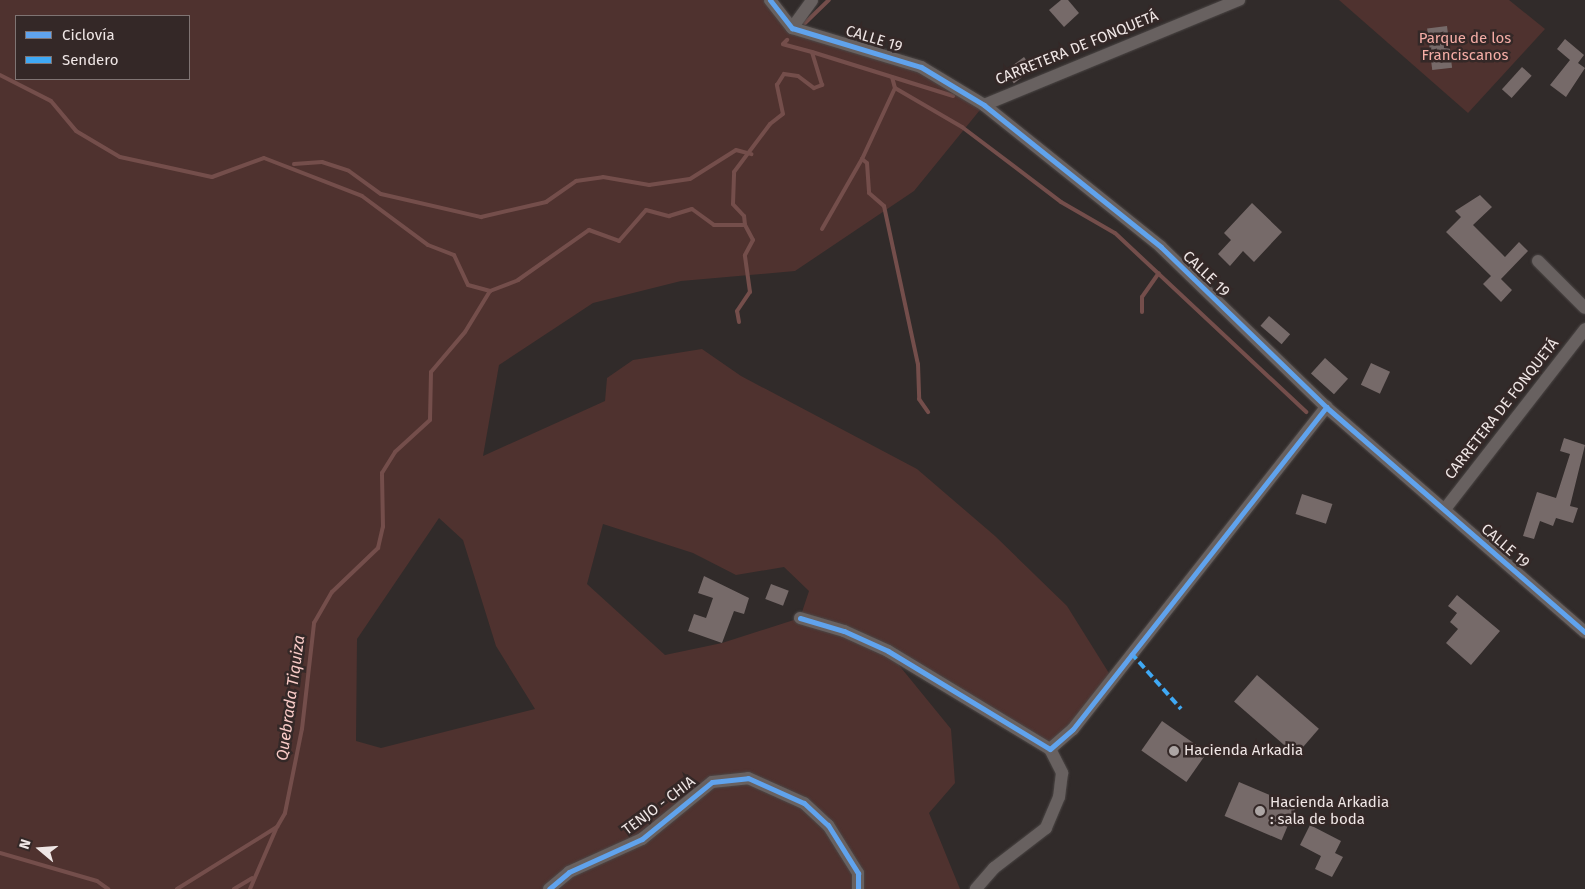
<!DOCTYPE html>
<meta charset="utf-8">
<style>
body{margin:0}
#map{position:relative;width:1585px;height:889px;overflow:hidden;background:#312b2a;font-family:"Fira Sans",sans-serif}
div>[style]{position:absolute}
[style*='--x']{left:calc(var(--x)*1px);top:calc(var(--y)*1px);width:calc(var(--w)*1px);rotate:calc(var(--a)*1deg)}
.green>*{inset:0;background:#4f322f}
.stream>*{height:4px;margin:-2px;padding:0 2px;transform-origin:2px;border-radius:2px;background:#744e4b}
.building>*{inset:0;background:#766a69;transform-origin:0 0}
.roads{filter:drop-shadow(0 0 1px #4b4645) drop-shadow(0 0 1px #4b4645)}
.minor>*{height:12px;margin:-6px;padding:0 6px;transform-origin:6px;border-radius:6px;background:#686160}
.quiet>*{height:4px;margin-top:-2px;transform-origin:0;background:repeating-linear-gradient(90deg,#3fa9f5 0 8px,transparent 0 12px)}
.cycleway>*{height:5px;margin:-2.5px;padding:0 2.5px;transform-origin:2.5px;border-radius:2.5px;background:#60a3ed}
.dots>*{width:14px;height:14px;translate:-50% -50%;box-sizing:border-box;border:2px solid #342827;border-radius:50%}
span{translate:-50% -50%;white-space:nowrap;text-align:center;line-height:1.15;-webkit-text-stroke:5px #342827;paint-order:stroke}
.park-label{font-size:15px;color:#f5ada6}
.street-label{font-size:15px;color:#efe6e5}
.poi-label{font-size:15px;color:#efe6e5}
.left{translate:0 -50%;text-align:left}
.water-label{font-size:16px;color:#faccc8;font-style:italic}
.legend{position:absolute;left:15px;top:15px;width:175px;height:65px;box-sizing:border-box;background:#342827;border:1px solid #7f7473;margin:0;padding:6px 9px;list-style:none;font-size:15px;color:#efe6e5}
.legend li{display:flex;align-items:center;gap:10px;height:25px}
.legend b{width:25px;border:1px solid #7f7473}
.north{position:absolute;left:15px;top:824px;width:50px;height:50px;-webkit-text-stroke:4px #342827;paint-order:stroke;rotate:288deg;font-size:14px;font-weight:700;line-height:20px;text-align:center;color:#efe6e5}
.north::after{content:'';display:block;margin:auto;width:18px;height:22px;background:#efe6e5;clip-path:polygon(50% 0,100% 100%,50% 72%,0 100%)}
</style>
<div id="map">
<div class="green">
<i style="clip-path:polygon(evenodd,0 0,770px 0,783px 22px,891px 56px,984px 105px,914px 191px,795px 271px,681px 281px,593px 303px,499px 365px,483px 456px,605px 401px,607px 378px,633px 360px,702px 349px,741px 376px,917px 469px,995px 536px,1067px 606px,1112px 678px,1050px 749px,889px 653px,951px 729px,955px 783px,929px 813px,960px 889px,0 889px,0 0,16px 16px,189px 16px,189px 79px,16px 79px,16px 16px,0 0,439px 518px,463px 540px,496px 646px,535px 709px,381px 748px,356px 741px,357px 639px,439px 518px,0 0,603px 524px,693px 553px,736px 575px,784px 567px,809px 591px,800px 618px,722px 643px,665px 655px,587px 584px,603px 524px)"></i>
<i style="clip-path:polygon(1339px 0,1509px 0,1545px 29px,1468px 113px)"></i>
</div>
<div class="stream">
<i style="--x:805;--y:23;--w:33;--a:-44"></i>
<i style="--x:812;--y:52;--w:148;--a:17.3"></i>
<i style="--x:0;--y:75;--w:57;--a:27"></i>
<i style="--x:51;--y:101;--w:39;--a:50"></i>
<i style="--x:76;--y:131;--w:51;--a:30.6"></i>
<i style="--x:120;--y:157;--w:94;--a:12.3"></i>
<i style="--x:212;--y:177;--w:55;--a:-20.1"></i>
<i style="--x:264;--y:158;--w:105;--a:21.2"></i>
<i style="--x:362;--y:196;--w:82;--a:36.6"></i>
<i style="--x:428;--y:245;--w:28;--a:21"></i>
<i style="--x:454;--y:255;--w:33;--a:65"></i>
<i style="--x:468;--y:285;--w:23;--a:15"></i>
<i style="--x:892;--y:77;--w:11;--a:75"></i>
<i style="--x:895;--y:88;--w:78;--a:114.9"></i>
<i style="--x:862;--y:159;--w:6;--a:39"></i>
<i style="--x:867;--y:163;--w:30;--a:86"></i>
<i style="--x:869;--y:193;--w:20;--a:41"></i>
<i style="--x:884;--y:206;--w:162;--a:77.9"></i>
<i style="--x:918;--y:364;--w:35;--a:88"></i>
<i style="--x:919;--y:399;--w:16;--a:55"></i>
<i style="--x:895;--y:88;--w:78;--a:30.2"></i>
<i style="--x:962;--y:127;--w:124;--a:37.1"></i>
<i style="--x:1061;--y:202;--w:62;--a:29.9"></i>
<i style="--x:1115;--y:233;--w:262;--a:43.1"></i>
<i style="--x:294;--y:164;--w:28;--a:-4"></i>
<i style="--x:322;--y:162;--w:28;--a:18"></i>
<i style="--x:349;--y:171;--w:39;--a:36"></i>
<i style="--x:381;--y:194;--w:103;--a:13"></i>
<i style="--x:481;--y:217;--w:67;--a:-13"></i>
<i style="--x:546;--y:202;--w:37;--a:-35"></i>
<i style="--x:576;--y:181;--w:27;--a:-8"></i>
<i style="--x:603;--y:177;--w:47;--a:9.9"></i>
<i style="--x:649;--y:185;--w:41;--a:-8.3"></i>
<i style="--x:690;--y:179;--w:54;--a:-32.2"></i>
<i style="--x:736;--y:150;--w:16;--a:15"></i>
<i style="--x:822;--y:229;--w:81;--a:-60.3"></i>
<i style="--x:1142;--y:312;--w:15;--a:-90"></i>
<i style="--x:1142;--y:297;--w:29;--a:-55"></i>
<i style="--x:739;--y:322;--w:11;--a:-100"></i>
<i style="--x:737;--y:311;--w:23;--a:-56"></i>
<i style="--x:750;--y:292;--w:37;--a:-98"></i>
<i style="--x:745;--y:255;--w:17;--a:-62"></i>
<i style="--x:753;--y:240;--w:17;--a:-118"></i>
<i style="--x:0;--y:853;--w:101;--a:16.1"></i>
<i style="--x:97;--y:881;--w:14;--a:36"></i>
<i style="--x:177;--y:889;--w:118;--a:-31.8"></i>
<i style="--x:277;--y:827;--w:16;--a:-60"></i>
<i style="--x:285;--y:813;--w:86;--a:-78.6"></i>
<i style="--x:302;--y:729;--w:107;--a:-83.5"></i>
<i style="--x:314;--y:623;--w:36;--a:-60"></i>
<i style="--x:332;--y:592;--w:64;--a:-43.7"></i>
<i style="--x:378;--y:548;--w:22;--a:-77"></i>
<i style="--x:383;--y:527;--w:54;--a:-91.1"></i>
<i style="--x:382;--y:473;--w:25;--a:-58"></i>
<i style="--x:395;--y:452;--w:47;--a:-42.4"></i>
<i style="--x:430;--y:420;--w:48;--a:-88.8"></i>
<i style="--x:431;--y:372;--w:52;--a:-49.6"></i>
<i style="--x:465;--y:332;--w:48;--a:-58.6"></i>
<i style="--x:490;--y:291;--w:30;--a:-21"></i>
<i style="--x:518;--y:280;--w:87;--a:-35.2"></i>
<i style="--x:589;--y:230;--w:32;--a:20"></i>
<i style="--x:619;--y:241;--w:41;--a:-48.9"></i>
<i style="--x:646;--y:210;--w:24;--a:15"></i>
<i style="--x:669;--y:216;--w:24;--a:-17"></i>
<i style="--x:692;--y:209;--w:27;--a:36"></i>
<i style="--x:714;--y:225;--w:31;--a:0"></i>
<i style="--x:745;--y:225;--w:9;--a:-96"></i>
<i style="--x:744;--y:216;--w:16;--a:-133"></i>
<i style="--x:733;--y:204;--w:32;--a:-88"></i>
<i style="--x:734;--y:172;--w:60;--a:-53.1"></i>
<i style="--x:770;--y:124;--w:16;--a:-38"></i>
<i style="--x:783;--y:114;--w:30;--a:-102"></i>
<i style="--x:777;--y:85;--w:13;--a:-58"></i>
<i style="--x:784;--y:74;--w:14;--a:8"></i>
<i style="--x:798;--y:76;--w:20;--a:37"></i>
<i style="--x:814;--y:88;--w:9;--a:-21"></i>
<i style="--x:822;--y:85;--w:34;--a:-107"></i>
<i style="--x:812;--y:52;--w:30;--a:-165"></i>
<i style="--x:783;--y:44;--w:6;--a:-45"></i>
<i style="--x:234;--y:889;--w:21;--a:-31"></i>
<i style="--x:250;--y:889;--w:65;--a:-66.6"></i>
</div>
<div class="building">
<i style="clip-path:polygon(1061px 0,1068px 0,1079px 13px,1064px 27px,1049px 10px)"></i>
<i style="left:1447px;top:26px;width:42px;height:20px;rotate:83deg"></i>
<i style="clip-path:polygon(1565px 39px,1584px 55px,1578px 63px,1585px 68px,1566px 97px,1550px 85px,1570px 60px,1557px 49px)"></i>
<i style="left:1024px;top:57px;width:15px;height:24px;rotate:53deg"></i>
<i style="left:1522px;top:67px;width:13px;height:30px;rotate:42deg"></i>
<i style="clip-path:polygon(1480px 195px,1492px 207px,1473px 225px,1505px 257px,1519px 242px,1528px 251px,1501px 279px,1512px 290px,1501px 302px,1483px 284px,1491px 276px,1446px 232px,1461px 217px,1455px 211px)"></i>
<i style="clip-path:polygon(1252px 203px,1282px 232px,1254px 262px,1243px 251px,1230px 266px,1218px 254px,1231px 240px,1224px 233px)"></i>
<i style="left:1269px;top:316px;width:28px;height:13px;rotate:41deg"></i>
<i style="left:1325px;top:358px;width:31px;height:21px;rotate:42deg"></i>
<i style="left:1371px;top:363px;width:21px;height:24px;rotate:25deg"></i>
<i style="clip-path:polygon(1564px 438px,1585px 445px,1570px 506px,1578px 508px,1573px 523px,1556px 518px,1553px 526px,1540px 521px,1534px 539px,1523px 536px,1537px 492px,1556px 498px,1570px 454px,1560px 451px)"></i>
<i style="left:1302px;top:494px;width:32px;height:21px;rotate:18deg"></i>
<i style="clip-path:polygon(704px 576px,749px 598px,744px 614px,734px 611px,722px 643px,688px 631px,694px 614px,706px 618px,713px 598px,698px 593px)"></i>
<i style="left:771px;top:584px;width:19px;height:16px;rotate:21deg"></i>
<i style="clip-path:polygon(1457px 595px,1500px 631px,1471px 665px,1446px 643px,1458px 629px,1450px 622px,1457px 613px,1448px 606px)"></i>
<i style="left:1257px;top:675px;width:82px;height:35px;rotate:41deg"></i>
<i style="left:1162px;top:721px;width:55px;height:36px;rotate:35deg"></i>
<i style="left:1239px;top:782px;width:62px;height:37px;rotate:23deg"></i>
<i style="clip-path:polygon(1310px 825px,1341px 841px,1335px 853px,1343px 857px,1332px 877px,1315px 869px,1321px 856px,1300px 845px)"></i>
</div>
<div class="roads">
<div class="minor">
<i style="--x:770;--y:0;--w:36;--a:52"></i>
<i style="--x:792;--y:28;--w:135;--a:16.8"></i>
<i style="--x:921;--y:67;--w:74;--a:31.1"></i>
<i style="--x:984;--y:105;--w:227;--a:38.7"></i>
<i style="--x:1161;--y:247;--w:230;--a:44.1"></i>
<i style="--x:1326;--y:407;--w:343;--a:41"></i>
<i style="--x:792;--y:28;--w:34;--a:-54"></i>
<i style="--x:984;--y:105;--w:276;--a:-22.4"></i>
<i style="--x:1538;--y:261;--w:66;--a:45"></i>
<i style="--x:1445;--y:509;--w:228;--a:-52.1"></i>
<i style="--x:800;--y:618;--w:46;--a:16.5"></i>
<i style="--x:844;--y:631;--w:48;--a:24.4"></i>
<i style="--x:888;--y:651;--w:189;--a:31.2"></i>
<i style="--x:1050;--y:749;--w:27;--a:63"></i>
<i style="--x:1062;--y:773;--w:24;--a:97"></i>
<i style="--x:1059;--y:797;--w:34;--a:113"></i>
<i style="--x:1046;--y:828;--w:66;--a:142.4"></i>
<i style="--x:994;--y:868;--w:28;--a:131"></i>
<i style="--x:1050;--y:749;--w:30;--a:-41"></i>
<i style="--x:1073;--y:729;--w:410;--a:-51.8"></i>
<i style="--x:549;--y:889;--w:26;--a:-40"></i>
<i style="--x:569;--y:872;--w:80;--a:-24.3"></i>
<i style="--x:642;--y:839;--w:90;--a:-39.2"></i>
<i style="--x:712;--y:782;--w:36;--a:-6"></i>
<i style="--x:748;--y:778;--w:61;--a:24.1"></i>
<i style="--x:804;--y:803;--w:33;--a:43"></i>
<i style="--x:828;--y:825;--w:57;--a:58"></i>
<i style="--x:858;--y:873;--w:16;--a:90"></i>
</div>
</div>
<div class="quiet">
<i style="--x:1131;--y:653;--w:75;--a:48.2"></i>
</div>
<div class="cycleway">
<i style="--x:770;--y:0;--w:36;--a:52"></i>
<i style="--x:792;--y:28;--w:135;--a:16.8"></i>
<i style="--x:921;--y:67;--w:74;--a:31.1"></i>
<i style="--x:984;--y:105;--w:227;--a:38.7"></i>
<i style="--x:1161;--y:247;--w:230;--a:44.1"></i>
<i style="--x:1326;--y:407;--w:343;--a:41"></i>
<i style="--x:800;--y:618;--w:46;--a:16.5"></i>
<i style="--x:844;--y:631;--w:48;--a:24.4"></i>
<i style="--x:888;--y:651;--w:189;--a:31.2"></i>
<i style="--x:1050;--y:749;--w:30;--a:-41"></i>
<i style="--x:1073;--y:729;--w:410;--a:-51.8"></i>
<i style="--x:549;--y:889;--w:26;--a:-40"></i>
<i style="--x:569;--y:872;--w:80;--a:-24.3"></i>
<i style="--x:642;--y:839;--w:90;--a:-39.2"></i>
<i style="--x:712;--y:782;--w:36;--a:-6"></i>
<i style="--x:748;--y:778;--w:61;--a:24.1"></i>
<i style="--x:804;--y:803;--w:33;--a:43"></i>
<i style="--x:828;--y:825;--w:57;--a:58"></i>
<i style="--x:858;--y:873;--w:16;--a:90"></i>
</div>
<div class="dots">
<i style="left:1174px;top:751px;background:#aca5a4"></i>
<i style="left:1260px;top:811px;background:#aca5a4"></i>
</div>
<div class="park-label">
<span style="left:1465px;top:47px">Parque de los<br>Franciscanos</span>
</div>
<div class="street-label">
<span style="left:874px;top:39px;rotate:17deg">CALLE 19</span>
<span style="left:1077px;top:48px;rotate:-22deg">CARRETERA DE FONQUETÁ</span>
<span style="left:1206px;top:274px;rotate:44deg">CALLE 19</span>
<span style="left:1502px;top:409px;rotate:-52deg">CARRETERA DE FONQUETÁ</span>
<span style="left:1505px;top:546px;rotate:41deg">CALLE 19</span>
<span style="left:659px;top:806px;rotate:-37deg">TENJO - CHIA</span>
</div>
<div class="poi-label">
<span class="left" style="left:1184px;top:751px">Hacienda Arkadia</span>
<span class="left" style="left:1270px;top:811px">Hacienda Arkadia<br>: sala de boda</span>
</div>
<div class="water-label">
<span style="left:291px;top:698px;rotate:-82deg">Quebrada Tiquiza</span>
</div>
<ul class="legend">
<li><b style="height:6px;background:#60a3ed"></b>Ciclovía</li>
<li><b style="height:6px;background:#3fa9f5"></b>Sendero</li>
</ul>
<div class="north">N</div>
</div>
